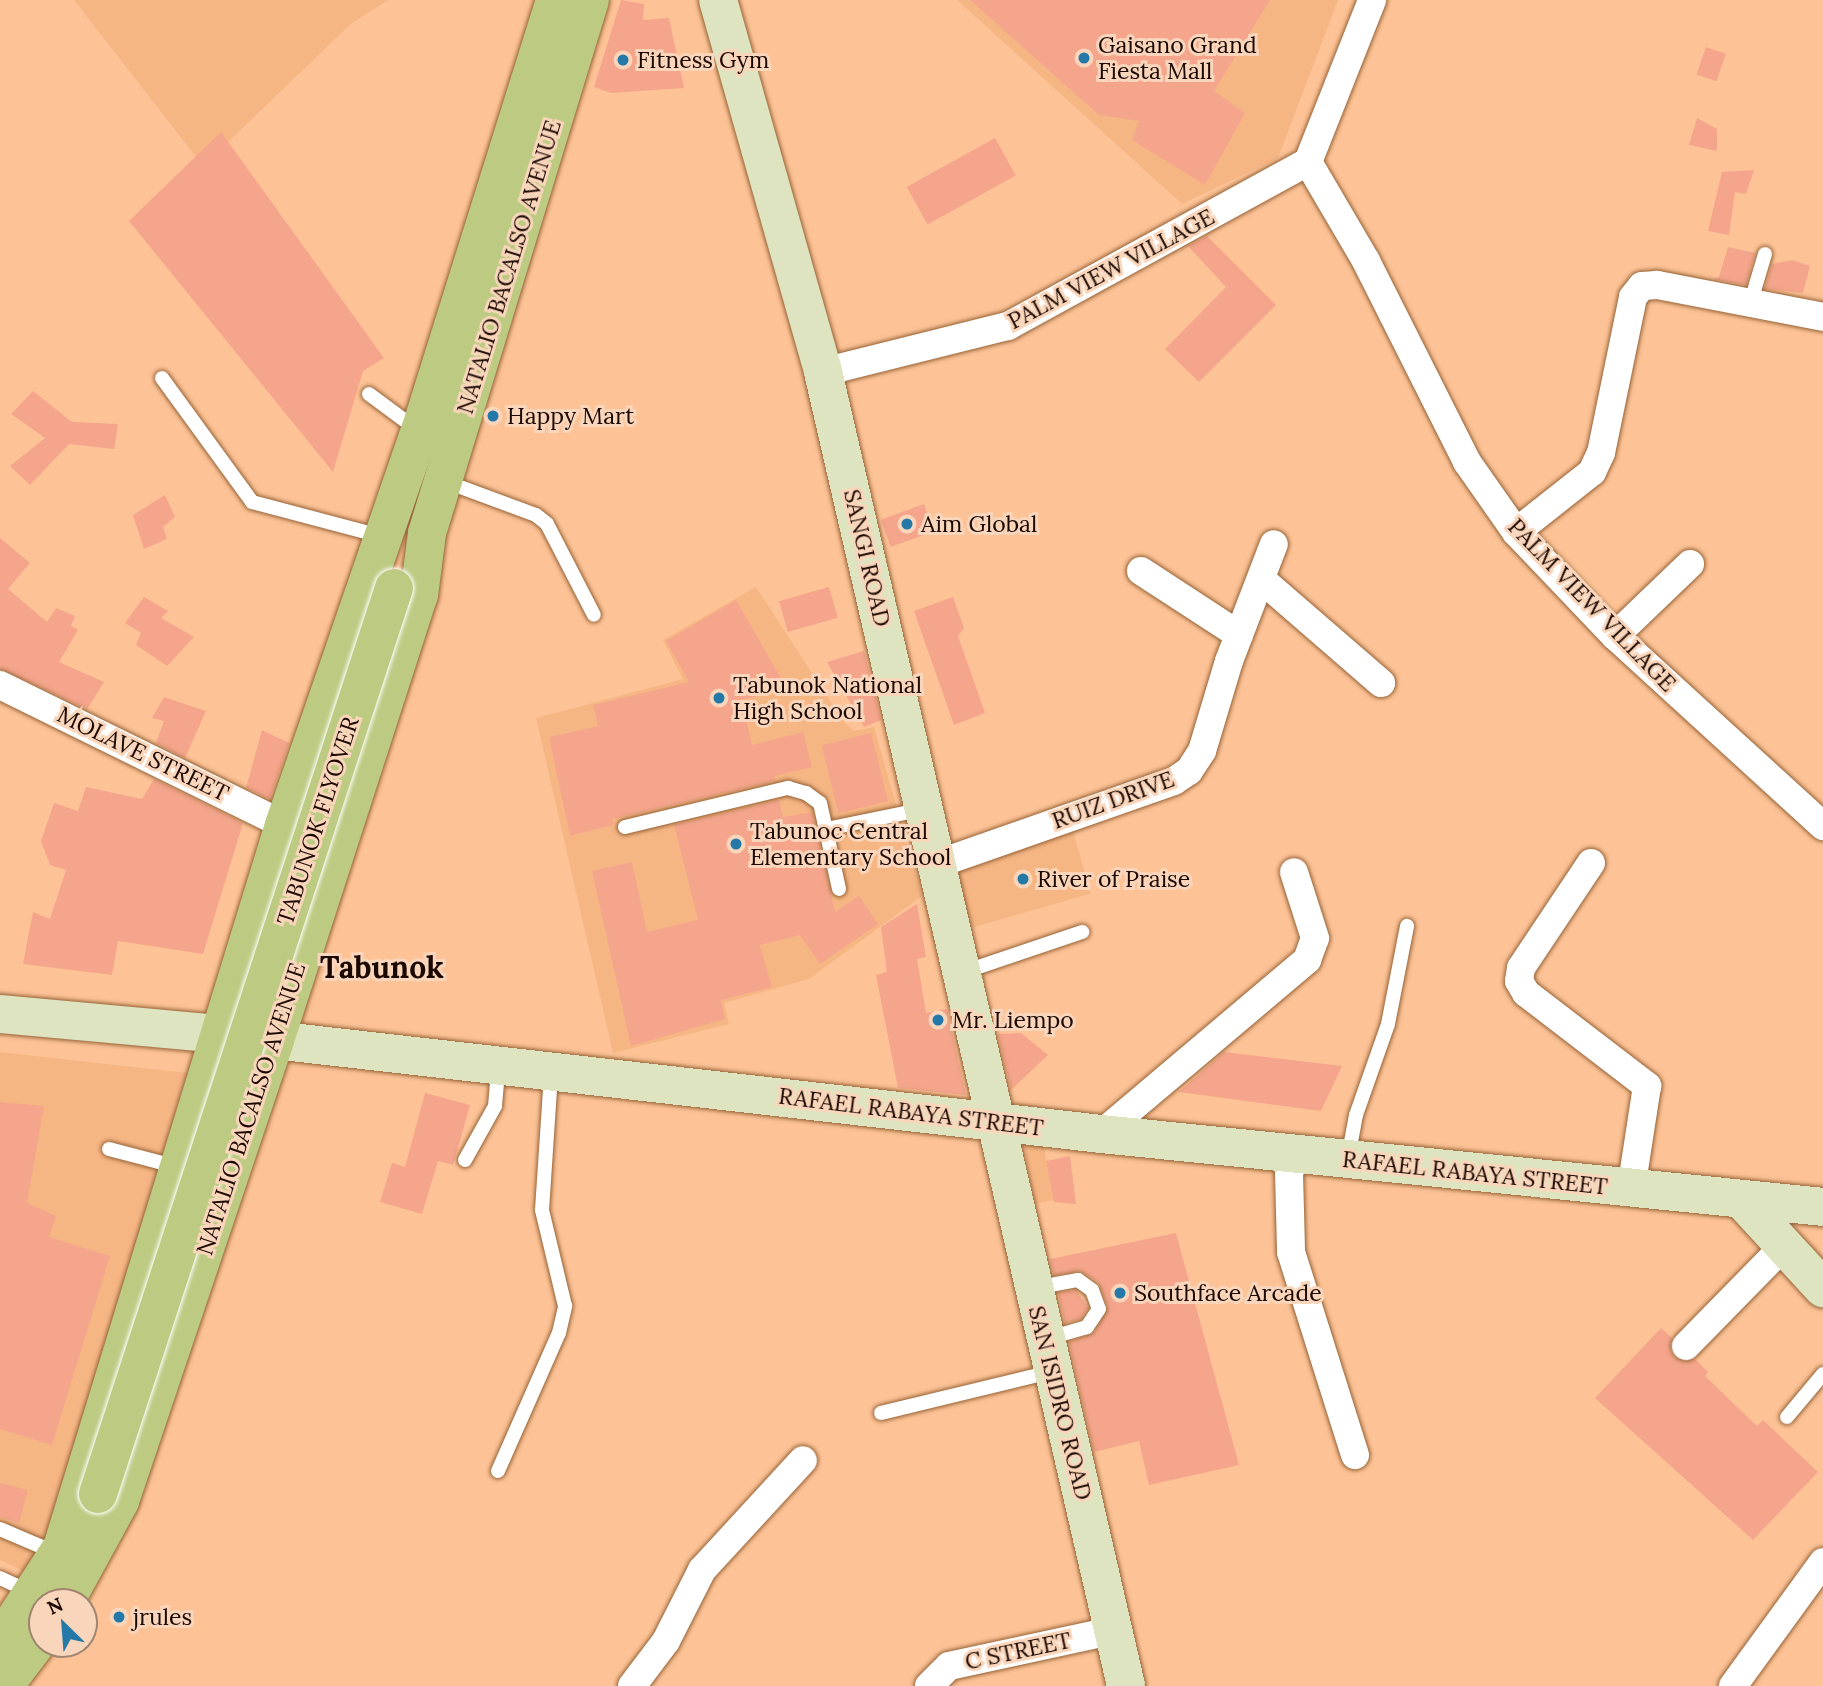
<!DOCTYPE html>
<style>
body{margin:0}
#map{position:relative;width:1823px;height:1686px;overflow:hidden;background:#fdc396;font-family:Lora,serif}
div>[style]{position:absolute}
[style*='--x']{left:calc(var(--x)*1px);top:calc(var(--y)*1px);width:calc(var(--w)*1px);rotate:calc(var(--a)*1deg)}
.built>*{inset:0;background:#f6b684;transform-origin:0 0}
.building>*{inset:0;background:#f4a58b;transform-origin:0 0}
.roads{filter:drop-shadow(0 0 2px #966338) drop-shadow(0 0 2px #966338)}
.lane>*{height:14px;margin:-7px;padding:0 7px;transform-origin:7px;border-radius:7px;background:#fff}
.street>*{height:28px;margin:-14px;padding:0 14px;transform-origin:14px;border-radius:14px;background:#fff}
.secondary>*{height:38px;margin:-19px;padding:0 19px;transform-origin:19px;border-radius:19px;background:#dee4c0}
.primary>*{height:38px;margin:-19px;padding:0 19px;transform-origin:19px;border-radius:19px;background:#bdca82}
.bridges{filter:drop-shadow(0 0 2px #fff) drop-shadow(0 0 2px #fff)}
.primary-bridge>*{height:38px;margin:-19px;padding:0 19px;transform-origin:19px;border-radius:19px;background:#bdca82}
.dots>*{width:19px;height:19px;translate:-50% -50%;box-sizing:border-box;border:4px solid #f9d6bb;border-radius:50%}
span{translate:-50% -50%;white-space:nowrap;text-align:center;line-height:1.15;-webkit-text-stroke:6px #f9d6bb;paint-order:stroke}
.poi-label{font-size:23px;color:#1b0800}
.left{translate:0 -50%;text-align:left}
.street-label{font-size:23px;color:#1b0800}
.district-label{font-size:30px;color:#1b0800;font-weight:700}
.north{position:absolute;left:28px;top:1588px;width:70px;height:70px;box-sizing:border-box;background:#f9d6bb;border:2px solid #a08470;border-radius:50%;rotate:335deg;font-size:19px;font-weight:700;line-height:28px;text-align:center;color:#1b0800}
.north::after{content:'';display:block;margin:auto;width:24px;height:32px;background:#2579a9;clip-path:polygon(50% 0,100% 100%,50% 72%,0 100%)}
</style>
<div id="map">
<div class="built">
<i style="clip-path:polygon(74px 0,388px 0,351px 24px,203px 166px)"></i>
<i style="clip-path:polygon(957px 0,1338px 0,1278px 158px,1182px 204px)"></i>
<i style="clip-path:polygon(756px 587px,844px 722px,854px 731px,874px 727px,922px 896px,809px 979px,724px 1003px,729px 1024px,613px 1053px,536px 718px,683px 679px,663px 640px)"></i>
<i style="left:1073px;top:831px;width:65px;height:124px;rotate:74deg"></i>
<i style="clip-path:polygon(0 1052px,187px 1073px,34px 1576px,0 1560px)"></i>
<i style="left:1043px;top:1143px;width:58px;height:19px;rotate:79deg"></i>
</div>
<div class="building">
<i style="clip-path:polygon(621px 0,644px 4px,643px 20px,669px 18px,684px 88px,611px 93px,594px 87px)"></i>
<i style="clip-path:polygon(970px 0,1270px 0,1214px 91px,1245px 113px,1205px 185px,1132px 140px,1139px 121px,1099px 115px)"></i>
<i style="left:1706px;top:47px;width:21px;height:29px;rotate:19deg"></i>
<i style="clip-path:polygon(1697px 118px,1717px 129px,1717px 151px,1689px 145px)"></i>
<i style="clip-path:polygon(221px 132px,384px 358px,363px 371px,333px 472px,129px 221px)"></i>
<i style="left:995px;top:138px;width:43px;height:101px;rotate:61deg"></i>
<i style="clip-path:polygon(1754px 170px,1746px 194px,1735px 192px,1729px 235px,1708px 231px,1722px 172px)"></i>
<i style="clip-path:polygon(1207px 236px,1276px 305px,1199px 382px,1165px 349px,1226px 287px,1188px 246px)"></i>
<i style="clip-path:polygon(1728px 247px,1755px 253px,1746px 285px,1713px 279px,1719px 277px)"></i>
<i style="clip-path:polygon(1792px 260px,1810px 266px,1803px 293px,1765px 289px,1772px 264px)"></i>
<i style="clip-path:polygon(33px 391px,72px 422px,118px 424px,114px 449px,69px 444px,30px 485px,10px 466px,45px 438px,11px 414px)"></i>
<i style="clip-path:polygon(165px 495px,175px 517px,163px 527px,167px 539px,144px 549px,133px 515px)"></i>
<i style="left:924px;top:504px;width:29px;height:46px;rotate:70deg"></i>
<i style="clip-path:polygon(0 538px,30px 563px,8px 589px,47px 622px,56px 608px,75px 616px,71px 626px,78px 630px,59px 662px,104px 682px,87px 709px,0 669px)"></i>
<i style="left:829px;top:587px;width:32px;height:52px;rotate:74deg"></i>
<i style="clip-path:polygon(144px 597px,168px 611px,161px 618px,194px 637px,167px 666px,136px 645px,141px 633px,125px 623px)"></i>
<i style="clip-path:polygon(953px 597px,964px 628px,958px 636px,985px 713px,954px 725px,914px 611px)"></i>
<i style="clip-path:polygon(736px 600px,787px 689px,741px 700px,752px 745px,803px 732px,812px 767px,774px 776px,775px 781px,612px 819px,613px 825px,570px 836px,549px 737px,598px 726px,593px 705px,689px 682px,666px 641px)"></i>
<i style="clip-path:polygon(864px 651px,881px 720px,864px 727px,827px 662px)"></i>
<i style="clip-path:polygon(164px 697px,206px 711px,185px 758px,156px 743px,164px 721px,152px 718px)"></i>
<i style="clip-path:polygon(262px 730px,289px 743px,270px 799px,246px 788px)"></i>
<i style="left:871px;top:733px;width:70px;height:51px;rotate:76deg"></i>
<i style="clip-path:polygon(154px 779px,243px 823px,203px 954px,118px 941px,112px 975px,23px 964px,33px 912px,50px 919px,66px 870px,50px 865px,41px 841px,54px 803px,78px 811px,86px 787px,142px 799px)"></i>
<i style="clip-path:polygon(779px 800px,783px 817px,812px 812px,835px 912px,859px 896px,878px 924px,820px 964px,800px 935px,760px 945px,772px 987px,721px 1000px,725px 1019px,631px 1046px,592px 871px,632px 862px,647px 932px,698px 920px,674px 825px)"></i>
<i style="clip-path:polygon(917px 904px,926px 957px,917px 959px,926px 1013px,947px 1009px,966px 1095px,898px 1088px,876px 975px,887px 972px,881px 927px)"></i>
<i style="clip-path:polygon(1021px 1033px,1048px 1055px,1011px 1090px,998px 1034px)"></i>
<i style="clip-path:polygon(1224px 1052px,1342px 1066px,1321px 1111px,1179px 1092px)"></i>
<i style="clip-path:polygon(425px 1093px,470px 1105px,453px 1165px,438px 1161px,422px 1214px,380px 1202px,392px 1163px,405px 1167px)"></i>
<i style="clip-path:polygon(0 1102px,44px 1106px,27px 1203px,56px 1216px,49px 1237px,110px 1256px,52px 1445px,0 1429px)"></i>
<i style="clip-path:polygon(1070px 1156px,1076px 1204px,1054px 1202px,1046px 1161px)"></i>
<i style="clip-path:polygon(1176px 1233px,1239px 1465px,1149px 1485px,1139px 1441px,1094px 1452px,1069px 1342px,1094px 1333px,1108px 1306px,1098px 1282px,1080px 1271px,1054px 1275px,1050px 1259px)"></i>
<i style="clip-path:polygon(1076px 1290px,1088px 1308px,1081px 1319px,1065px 1323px,1058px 1293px)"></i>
<i style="clip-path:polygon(1661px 1328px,1672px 1338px,1670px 1350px,1675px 1358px,1695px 1359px,1708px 1372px,1705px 1376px,1757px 1426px,1763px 1420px,1818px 1472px,1753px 1540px,1595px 1398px)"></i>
<i style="clip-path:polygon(0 1483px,28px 1490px,19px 1523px,0 1517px)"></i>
</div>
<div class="roads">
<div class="lane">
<i style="--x:1751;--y:301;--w:49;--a:-73.4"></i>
<i style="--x:162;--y:378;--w:153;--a:54"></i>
<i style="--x:252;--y:502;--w:133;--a:14.8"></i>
<i style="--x:369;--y:394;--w:62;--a:36.5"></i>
<i style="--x:444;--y:481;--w:98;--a:20.3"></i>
<i style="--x:536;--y:515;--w:14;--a:39"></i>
<i style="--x:547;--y:524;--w:102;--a:62.7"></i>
<i style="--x:625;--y:827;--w:168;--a:-13.5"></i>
<i style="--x:788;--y:788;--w:19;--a:16"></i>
<i style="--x:806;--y:793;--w:17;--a:36"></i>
<i style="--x:820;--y:803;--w:88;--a:77.5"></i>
<i style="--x:826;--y:829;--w:100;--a:-11.5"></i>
<i style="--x:964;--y:972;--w:125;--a:-18.7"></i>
<i style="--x:109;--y:1149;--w:71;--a:14.6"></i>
<i style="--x:1348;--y:1158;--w:44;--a:-79.5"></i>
<i style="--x:1356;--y:1115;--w:96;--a:-70.6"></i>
<i style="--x:1388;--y:1024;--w:100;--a:-79"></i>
<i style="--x:465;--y:1160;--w:62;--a:-60.9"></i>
<i style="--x:495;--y:1106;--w:37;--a:-85"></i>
<i style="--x:1034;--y:1288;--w:45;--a:-10.3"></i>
<i style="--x:1078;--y:1280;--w:17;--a:36"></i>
<i style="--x:1092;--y:1290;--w:20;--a:70"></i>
<i style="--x:1099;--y:1309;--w:22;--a:124"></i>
<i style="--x:1087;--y:1327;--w:43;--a:163.7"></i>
<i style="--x:881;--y:1413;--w:175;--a:-13.6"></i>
<i style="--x:1787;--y:1417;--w:56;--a:-50.1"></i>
<i style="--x:498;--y:1471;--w:151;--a:-66.2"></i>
<i style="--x:559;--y:1333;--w:28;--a:-77"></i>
<i style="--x:565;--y:1306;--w:99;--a:-103.5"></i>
<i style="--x:542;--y:1210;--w:137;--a:-86.2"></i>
<i style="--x:0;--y:1529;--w:61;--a:23.2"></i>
<i style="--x:0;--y:1578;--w:33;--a:25"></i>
</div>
<div class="street">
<i style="--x:1308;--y:162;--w:115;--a:59.6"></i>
<i style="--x:1366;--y:261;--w:225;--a:63.3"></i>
<i style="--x:1467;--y:462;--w:85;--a:55"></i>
<i style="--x:1516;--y:532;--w:144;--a:46.4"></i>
<i style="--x:1615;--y:636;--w:282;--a:42.4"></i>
<i style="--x:823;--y:372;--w:191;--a:-14"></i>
<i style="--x:1008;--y:326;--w:342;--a:-28.7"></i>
<i style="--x:1308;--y:162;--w:174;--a:-68.4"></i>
<i style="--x:1516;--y:532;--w:97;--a:-38.3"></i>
<i style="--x:1592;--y:472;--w:21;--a:-65"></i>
<i style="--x:1601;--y:453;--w:159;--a:-78.4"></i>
<i style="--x:1633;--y:297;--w:14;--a:-51"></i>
<i style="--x:1642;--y:286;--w:15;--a:-4"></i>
<i style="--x:1657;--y:285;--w:169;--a:10.9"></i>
<i style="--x:1141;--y:571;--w:117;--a:33.1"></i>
<i style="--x:1261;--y:579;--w:159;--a:40.9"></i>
<i style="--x:1615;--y:636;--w:104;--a:-43.8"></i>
<i style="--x:0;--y:685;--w:317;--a:26.2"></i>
<i style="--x:940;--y:863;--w:248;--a:-19.3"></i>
<i style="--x:1174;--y:781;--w:18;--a:-34"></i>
<i style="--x:1189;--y:771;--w:24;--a:-57"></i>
<i style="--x:1202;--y:751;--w:94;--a:-73.3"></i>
<i style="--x:1229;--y:661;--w:125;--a:-69"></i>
<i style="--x:1591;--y:863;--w:126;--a:123.7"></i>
<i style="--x:1521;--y:968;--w:13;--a:99"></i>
<i style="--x:1519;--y:981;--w:14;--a:60"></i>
<i style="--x:1526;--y:993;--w:153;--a:37.5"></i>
<i style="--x:1647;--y:1086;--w:104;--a:98.8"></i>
<i style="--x:1101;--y:1134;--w:270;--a:-40.2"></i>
<i style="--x:1307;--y:960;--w:23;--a:-70"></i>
<i style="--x:1315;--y:938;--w:69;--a:-107.7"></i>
<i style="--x:1296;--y:1155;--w:19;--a:111"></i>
<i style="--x:1289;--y:1173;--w:79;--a:88.5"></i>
<i style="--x:1291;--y:1252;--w:213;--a:72.5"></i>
<i style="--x:1686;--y:1346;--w:140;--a:-45.6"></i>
<i style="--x:632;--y:1686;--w:56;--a:-52.9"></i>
<i style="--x:666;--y:1641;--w:80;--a:-63.1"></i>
<i style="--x:702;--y:1570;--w:149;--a:-47.4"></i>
<i style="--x:929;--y:1686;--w:28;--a:-45"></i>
<i style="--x:949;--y:1666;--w:170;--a:-12.2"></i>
<i style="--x:1733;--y:1686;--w:153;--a:-54"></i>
</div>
<div class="secondary">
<i style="--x:718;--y:0;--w:387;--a:74.2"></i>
<i style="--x:823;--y:372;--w:1348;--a:77.01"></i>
<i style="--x:0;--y:1014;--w:222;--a:5.2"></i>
<i style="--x:221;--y:1034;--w:886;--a:6.48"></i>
<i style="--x:1101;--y:1134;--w:726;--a:5.77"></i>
<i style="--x:1742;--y:1200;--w:120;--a:47.4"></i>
</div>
<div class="primary">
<i style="--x:64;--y:1541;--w:749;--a:-72.92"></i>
<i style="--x:284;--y:825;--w:417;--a:-71"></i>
<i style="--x:420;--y:431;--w:452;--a:-72.6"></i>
<i style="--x:65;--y:1602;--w:115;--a:-61.4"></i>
<i style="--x:120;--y:1501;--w:486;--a:-71.4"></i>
<i style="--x:275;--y:1040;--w:468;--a:-72.1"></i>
<i style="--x:419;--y:595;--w:63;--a:-82.6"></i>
<i style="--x:427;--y:533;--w:557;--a:-73"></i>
<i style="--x:0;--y:1642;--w:145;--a:-56.9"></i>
<i style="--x:4;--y:1686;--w:63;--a:-52.8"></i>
</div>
</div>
<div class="bridges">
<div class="primary-bridge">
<i style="--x:98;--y:1494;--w:953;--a:-71.91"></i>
</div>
</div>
<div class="dots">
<i style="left:1084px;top:58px;background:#2579a9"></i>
<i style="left:623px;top:60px;background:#2579a9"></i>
<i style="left:493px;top:416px;background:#2579a9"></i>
<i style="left:907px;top:524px;background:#2579a9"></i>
<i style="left:719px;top:698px;background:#2579a9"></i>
<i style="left:736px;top:844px;background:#2579a9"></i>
<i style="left:1023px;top:879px;background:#2579a9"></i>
<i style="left:938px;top:1020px;background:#2579a9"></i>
<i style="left:1120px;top:1293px;background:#2579a9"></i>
<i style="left:119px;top:1617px;background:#2579a9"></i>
</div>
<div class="poi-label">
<span class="left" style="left:1098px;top:58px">Gaisano Grand<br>Fiesta Mall</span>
<span class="left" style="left:637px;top:60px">Fitness Gym</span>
<span class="left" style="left:507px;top:416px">Happy Mart</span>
<span class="left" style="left:921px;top:524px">Aim Global</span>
<span class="left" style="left:733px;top:698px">Tabunok National<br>High School</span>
<span class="left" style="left:750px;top:844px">Tabunoc Central<br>Elementary School</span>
<span class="left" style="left:1037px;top:879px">River of Praise</span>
<span class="left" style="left:952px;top:1020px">Mr. Liempo</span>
<span class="left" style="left:1134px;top:1293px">Southface Arcade</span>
<span class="left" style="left:133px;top:1617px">jrules</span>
</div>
<div class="street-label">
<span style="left:509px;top:267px;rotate:-73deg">NATALIO BACALSO AVENUE</span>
<span style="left:1111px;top:269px;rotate:-28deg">PALM VIEW VILLAGE</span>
<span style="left:867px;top:558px;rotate:77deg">SANGI ROAD</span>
<span style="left:1592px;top:605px;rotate:46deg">PALM VIEW VILLAGE</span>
<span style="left:143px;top:754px;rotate:26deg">MOLAVE STREET</span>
<span style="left:1113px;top:800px;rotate:-20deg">RUIZ DRIVE</span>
<span style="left:318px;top:821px;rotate:-72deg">TABUNOK FLYOVER</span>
<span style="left:251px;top:1109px;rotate:-72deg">NATALIO BACALSO AVENUE</span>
<span style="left:911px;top:1112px;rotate:7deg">RAFAEL RABAYA STREET</span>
<span style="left:1475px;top:1173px;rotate:6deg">RAFAEL RABAYA STREET</span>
<span style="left:1060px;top:1403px;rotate:76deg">SAN ISIDRO ROAD</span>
<span style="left:1018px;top:1651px;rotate:-12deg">C STREET</span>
</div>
<div class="district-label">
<span style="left:382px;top:967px">Tabunok</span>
</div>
<div class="north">N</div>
</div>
